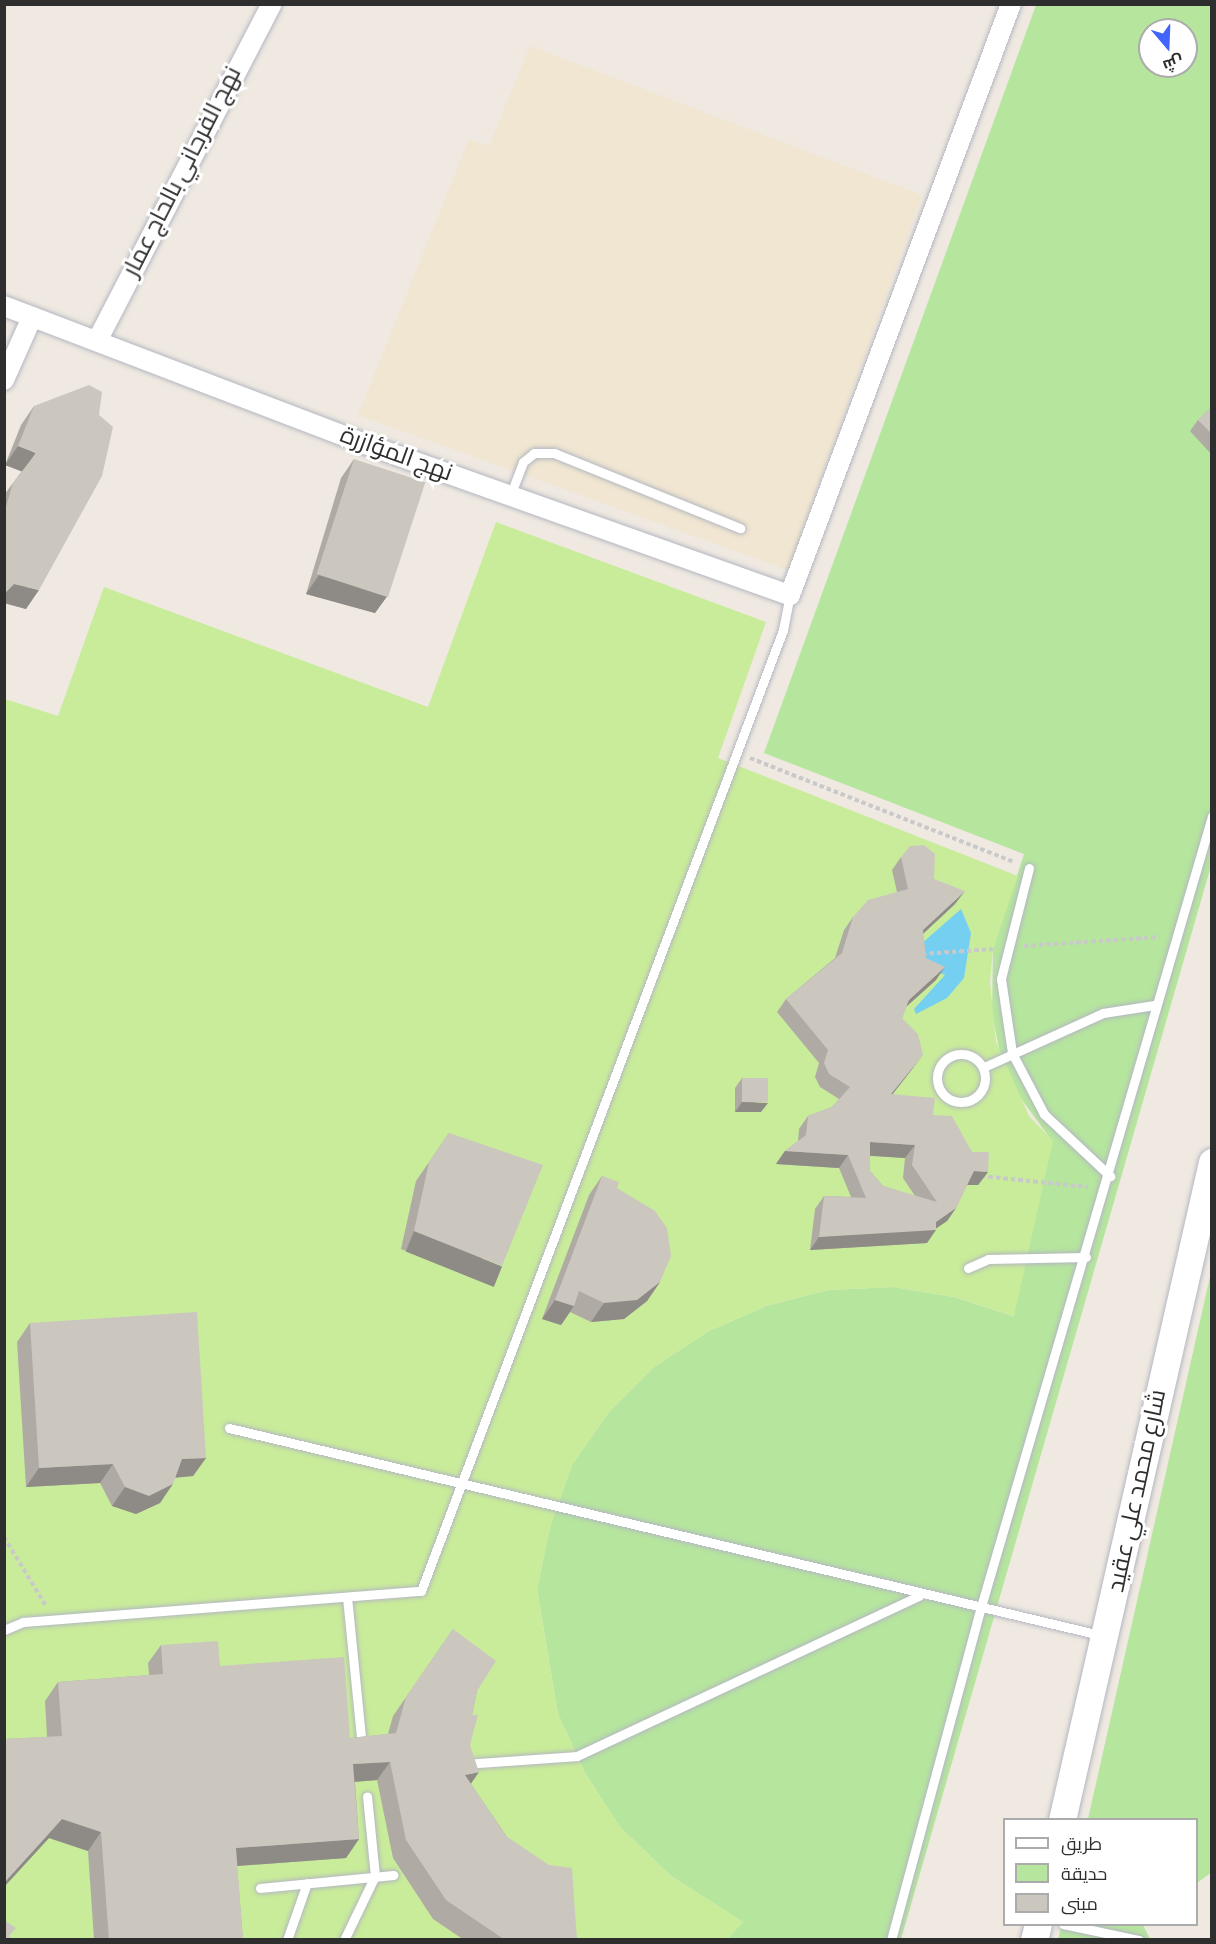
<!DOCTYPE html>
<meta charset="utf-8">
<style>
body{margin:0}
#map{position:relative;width:1216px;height:1944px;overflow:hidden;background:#efe9e1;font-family:"Alegreya Sans",Cairo,sans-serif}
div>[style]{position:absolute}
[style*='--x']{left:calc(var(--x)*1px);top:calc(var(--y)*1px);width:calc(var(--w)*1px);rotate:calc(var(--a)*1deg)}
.education>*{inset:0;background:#f0e6d1}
.green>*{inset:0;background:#b6e59e}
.pitch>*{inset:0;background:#c9ec9a}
.water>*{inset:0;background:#75cff0}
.path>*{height:4px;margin-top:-2px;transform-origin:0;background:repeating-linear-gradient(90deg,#c9c9c9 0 4.5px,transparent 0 7.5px)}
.roads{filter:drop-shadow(0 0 2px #b4b7c1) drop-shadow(0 0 2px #b4b7c1)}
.lane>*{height:9px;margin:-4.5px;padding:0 4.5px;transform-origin:4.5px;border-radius:4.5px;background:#fff}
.lane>.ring{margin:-4.5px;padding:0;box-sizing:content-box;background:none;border:9px solid #fff;border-radius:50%}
.street>*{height:20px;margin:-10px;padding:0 10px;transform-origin:10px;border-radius:10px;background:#fff}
.secondary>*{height:27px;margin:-13.5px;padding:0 13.5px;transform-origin:13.5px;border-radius:13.5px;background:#fff}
.wall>*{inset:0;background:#afaba4}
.shaded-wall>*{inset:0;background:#8e8b86;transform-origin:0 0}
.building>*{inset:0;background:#cbc7bf;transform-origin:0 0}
span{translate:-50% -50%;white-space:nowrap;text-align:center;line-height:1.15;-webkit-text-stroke:6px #fff;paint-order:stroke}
.street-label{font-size:24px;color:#2e2e2e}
.frame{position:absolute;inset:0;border:6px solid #2e2e2e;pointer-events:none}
.legend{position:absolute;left:1003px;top:1818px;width:195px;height:108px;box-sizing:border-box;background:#fff;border:2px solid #ababab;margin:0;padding:8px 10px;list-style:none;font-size:18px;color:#2e2e2e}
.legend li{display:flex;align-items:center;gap:12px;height:30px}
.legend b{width:30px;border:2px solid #ababab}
.north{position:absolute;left:1138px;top:18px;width:60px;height:60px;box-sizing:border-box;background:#fff;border:2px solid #ababab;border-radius:50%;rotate:161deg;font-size:16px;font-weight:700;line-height:24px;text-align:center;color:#2e2e2e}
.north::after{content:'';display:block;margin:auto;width:21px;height:27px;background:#4264fb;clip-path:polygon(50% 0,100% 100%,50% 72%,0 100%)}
</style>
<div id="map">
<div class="education">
<i style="clip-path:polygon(530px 46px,922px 195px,788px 570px,358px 415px,469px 139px,489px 146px)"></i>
</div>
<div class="green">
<i style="clip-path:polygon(evenodd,1036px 5px,1211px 5px,1211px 866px,901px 1939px,727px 1939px,743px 1922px,671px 1876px,620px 1827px,585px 1773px,558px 1714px,537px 1589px,550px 1527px,572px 1465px,609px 1412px,654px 1367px,709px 1331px,766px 1306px,828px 1290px,894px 1287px,954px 1297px,1013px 1316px,1052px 1141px,1014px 1089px,1001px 1059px,992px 1013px,993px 949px,1024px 854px,764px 753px,1036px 5px,1150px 30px,1186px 30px,1186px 66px,1150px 66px,1150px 30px)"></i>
<i style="clip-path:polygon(1211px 1272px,1212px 1872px,1197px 1883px,1196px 1820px,1088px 1819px)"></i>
<i style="clip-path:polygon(1062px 1924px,1143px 1925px,1150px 1939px,1058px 1940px)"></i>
</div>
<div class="pitch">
<i style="clip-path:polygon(496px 522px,766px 622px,718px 758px,1018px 876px,993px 949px,990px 982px,996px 1042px,1029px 1116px,1053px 1141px,1014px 1316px,954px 1297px,894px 1287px,828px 1290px,766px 1306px,709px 1331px,654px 1367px,609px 1412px,572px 1465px,550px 1527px,537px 1589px,558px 1714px,585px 1773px,620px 1827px,671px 1876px,743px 1922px,727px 1940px,5px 1940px,5px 699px,58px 716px,104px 587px,428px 707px)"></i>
</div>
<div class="water">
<i style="clip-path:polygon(961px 909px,971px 933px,964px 978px,947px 998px,916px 1014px,914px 1009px,945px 975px,922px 967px,921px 944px)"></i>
</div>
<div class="path">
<i style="--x:750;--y:758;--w:284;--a:21.5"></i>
<i style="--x:1024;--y:946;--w:136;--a:-3.8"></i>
<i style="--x:922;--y:954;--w:71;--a:-4"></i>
<i style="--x:981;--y:1176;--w:107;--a:5.9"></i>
<i style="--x:4;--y:1537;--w:81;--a:58.7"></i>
</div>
<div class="roads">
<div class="lane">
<i style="--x:510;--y:496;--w:36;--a:-69"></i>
<i style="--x:523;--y:462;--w:14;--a:-39"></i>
<i style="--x:534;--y:453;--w:20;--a:0"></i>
<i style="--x:554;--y:453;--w:201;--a:22"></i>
<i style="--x:1029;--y:868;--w:114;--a:104.2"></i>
<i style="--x:1001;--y:979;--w:75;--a:81.5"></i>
<i style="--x:1012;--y:1053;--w:69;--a:62.3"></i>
<i style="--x:1044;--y:1114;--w:91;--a:43.2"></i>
<i class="ring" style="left:937px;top:1054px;width:39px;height:39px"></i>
<i style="--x:984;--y:1067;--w:131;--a:-24.4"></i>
<i style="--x:1103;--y:1013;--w:52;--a:-8.9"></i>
<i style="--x:968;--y:1268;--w:22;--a:-24"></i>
<i style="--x:988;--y:1259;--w:98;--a:-1.2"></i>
<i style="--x:229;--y:1428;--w:895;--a:13.37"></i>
<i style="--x:347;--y:1597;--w:141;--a:84.3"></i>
<i style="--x:4;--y:1630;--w:21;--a:-23"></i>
<i style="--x:23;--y:1622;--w:399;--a:-4.5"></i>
<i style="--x:421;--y:1591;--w:1027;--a:-69.36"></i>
<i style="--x:783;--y:630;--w:36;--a:-79"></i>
<i style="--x:465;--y:1764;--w:112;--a:-4.1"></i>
<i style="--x:577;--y:1756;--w:378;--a:-25.1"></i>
<i style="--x:260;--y:1888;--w:134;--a:-5.6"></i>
<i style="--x:1063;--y:1924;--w:78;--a:11.9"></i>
<i style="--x:287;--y:1940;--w:60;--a:-70.7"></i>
<i style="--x:344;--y:1940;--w:71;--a:-64.2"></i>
<i style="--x:375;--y:1876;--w:80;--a:-95.7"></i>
<i style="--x:891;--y:1940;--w:342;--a:-74.9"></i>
<i style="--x:980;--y:1610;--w:827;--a:-73.71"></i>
</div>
<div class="street">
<i style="--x:4;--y:306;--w:401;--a:20.9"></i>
<i style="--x:379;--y:449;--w:436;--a:19.6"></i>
<i style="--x:790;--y:595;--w:631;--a:-69.5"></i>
<i style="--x:97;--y:341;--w:380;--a:-62.6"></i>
<i style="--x:4;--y:380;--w:69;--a:-66"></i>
</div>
<div class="secondary">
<i style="--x:1062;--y:1820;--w:675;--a:-77.16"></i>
<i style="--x:1034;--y:1940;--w:16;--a:-76"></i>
</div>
</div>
<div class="wall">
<i style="clip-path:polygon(34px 406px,26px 609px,4px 603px,4px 495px,22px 471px,5px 465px,21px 425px)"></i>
<i style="clip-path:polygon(1212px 407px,1212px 455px,1190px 431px,1198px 420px)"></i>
<i style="clip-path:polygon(354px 459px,388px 595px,375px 613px,306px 594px,341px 478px)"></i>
<i style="clip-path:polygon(evenodd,901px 857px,934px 879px,955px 904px,923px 934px,926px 958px,936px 980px,906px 1007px,902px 1018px,913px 1068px,893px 1094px,933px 1115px,972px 1152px,988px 1172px,978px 1185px,967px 1185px,956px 1208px,947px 1221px,936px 1228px,927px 1243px,810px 1250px,815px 1209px,824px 1196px,851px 1197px,839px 1168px,776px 1164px,785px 1151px,798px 1141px,799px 1129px,808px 1116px,832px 1107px,839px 1099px,820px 1087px,815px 1077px,819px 1063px,777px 1012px,786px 999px,835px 958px,844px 930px,853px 917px,897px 892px,892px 870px,901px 857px,870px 1156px,905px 1158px,903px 1178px,915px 1196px,883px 1186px,870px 1171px,870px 1156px)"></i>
<i style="clip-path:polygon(742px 1078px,761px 1112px,735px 1112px,735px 1088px)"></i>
<i style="clip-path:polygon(449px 1133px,489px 1284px,401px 1249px,416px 1181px)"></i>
<i style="clip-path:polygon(602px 1176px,617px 1188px,660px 1282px,647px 1301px,624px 1319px,591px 1322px,570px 1312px,561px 1325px,542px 1319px,589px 1195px)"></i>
<i style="clip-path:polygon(30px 1323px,206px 1458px,193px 1476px,175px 1478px,160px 1503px,136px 1514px,112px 1506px,100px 1483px,26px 1487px,17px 1342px)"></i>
<i style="clip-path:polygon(453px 1629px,477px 1691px,472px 1715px,470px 1745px,471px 1784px,577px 1940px,464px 1940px,433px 1919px,393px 1858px,377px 1780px,355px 1782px,359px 1839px,346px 1858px,237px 1866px,243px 1940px,94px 1940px,88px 1851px,49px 1838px,4px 1887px,4px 1739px,47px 1737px,45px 1701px,58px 1682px,149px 1675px,148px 1663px,161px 1645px,220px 1666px,350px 1738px,388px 1734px,393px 1716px)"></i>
</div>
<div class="shaded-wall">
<i style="clip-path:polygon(18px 446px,36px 453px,23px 472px,5px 465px)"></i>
<i style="clip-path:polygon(319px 575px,388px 595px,375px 613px,306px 594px)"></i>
<i style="clip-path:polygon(14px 584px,39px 590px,26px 609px,4px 603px,4px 594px)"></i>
<i style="clip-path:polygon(965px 891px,955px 904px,913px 943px,923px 930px)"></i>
<i style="clip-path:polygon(945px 967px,936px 980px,899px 1013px,909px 1000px)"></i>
<i style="clip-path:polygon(923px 1055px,913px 1068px,882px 1107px,891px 1094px)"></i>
<i style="clip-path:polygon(742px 1102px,768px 1103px,761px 1112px,735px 1112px)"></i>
<i style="clip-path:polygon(870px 1142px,915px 1145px,905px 1158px,861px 1155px)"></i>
<i style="clip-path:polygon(785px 1151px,848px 1155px,839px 1168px,776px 1164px)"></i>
<i style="clip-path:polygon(974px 1171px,988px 1172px,978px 1185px,965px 1185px)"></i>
<i style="clip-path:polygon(956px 1208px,947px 1221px,934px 1230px,936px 1230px,927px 1243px,810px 1250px,819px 1237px,936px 1222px)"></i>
<i style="left:414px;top:1231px;width:95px;height:22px;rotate:22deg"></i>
<i style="clip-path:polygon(660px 1282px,647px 1301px,624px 1319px,591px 1322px,604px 1303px)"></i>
<i style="clip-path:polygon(555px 1300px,574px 1306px,561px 1325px,542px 1319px)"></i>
<i style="clip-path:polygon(206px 1458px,193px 1476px,168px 1478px,182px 1459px)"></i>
<i style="clip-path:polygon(113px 1464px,100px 1483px,26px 1487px,39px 1468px)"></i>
<i style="clip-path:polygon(173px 1484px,160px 1503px,136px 1514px,112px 1506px,125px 1487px)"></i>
<i style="clip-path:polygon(390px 1762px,377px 1780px,340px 1783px,353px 1764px)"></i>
<i style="clip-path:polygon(479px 1772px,466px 1791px,465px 1775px)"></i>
<i style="clip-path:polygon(62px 1819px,101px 1832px,88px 1851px,49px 1838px,4px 1887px,4px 1883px)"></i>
<i style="clip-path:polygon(359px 1839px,346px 1858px,223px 1867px,236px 1848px)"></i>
</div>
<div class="building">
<i style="clip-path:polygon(89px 385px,102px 392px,99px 415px,113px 427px,102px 476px,39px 590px,14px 584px,4px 594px,4px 514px,13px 483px,36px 453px,18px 446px,34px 406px)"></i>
<i style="clip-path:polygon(1212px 407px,1212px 434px,1198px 420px)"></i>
<i style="left:354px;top:459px;width:75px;height:121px;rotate:18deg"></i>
<i style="clip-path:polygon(evenodd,924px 845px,935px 854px,934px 879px,965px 891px,923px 930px,926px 958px,945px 967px,909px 1000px,902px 1018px,918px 1034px,923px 1055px,891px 1094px,935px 1098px,933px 1115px,952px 1116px,972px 1152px,989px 1152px,988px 1172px,974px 1171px,956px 1208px,936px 1222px,936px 1230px,819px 1237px,824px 1196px,866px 1198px,848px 1155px,785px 1151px,806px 1135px,808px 1116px,832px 1107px,850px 1087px,829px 1074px,824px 1063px,828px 1050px,786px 999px,842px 953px,853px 917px,868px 900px,908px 889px,901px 857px,910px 846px,924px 845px,870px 1142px,915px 1145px,912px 1165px,937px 1202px,883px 1186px,870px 1171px,870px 1142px)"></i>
<i style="left:742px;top:1078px;width:26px;height:24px"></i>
<i style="clip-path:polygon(449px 1133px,543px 1165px,502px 1266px,414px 1231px,429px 1162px)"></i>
<i style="clip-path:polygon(602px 1176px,619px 1182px,617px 1188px,655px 1211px,667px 1228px,671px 1256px,660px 1282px,637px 1300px,604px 1303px,579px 1291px,574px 1306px,555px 1300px)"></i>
<i style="clip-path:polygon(197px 1312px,206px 1458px,182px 1459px,173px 1484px,149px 1496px,125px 1487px,113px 1464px,39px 1468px,30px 1323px)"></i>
<i style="clip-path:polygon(453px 1629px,496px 1661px,477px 1691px,472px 1715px,478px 1715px,470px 1745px,479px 1772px,465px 1775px,506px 1836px,549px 1865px,572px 1868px,577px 1940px,505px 1940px,446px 1900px,406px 1840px,390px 1762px,353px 1764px,359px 1839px,236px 1848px,243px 1940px,109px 1940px,101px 1832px,62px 1819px,4px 1883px,4px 1739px,62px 1736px,58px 1682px,163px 1674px,161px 1645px,218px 1641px,220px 1666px,344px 1657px,350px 1738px,396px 1733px,406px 1697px)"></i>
<i style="clip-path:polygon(4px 1920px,16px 1928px,9px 1936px,14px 1940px,4px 1940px)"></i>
</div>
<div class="street-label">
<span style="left:183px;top:172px;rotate:-63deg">نهج الفرجاني بالحاج عمار</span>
<span style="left:396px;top:455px;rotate:20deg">نهج المؤازرة</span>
<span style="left:1138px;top:1491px;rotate:-78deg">شارع محمد علي عقيد</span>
</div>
<div class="frame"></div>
<ul class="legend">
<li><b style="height:8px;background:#fff"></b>طريق</li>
<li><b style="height:16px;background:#b6e59e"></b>حديقة</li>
<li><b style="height:16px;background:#cbc7bf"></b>مبنى</li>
</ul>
<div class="north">ش</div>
</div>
